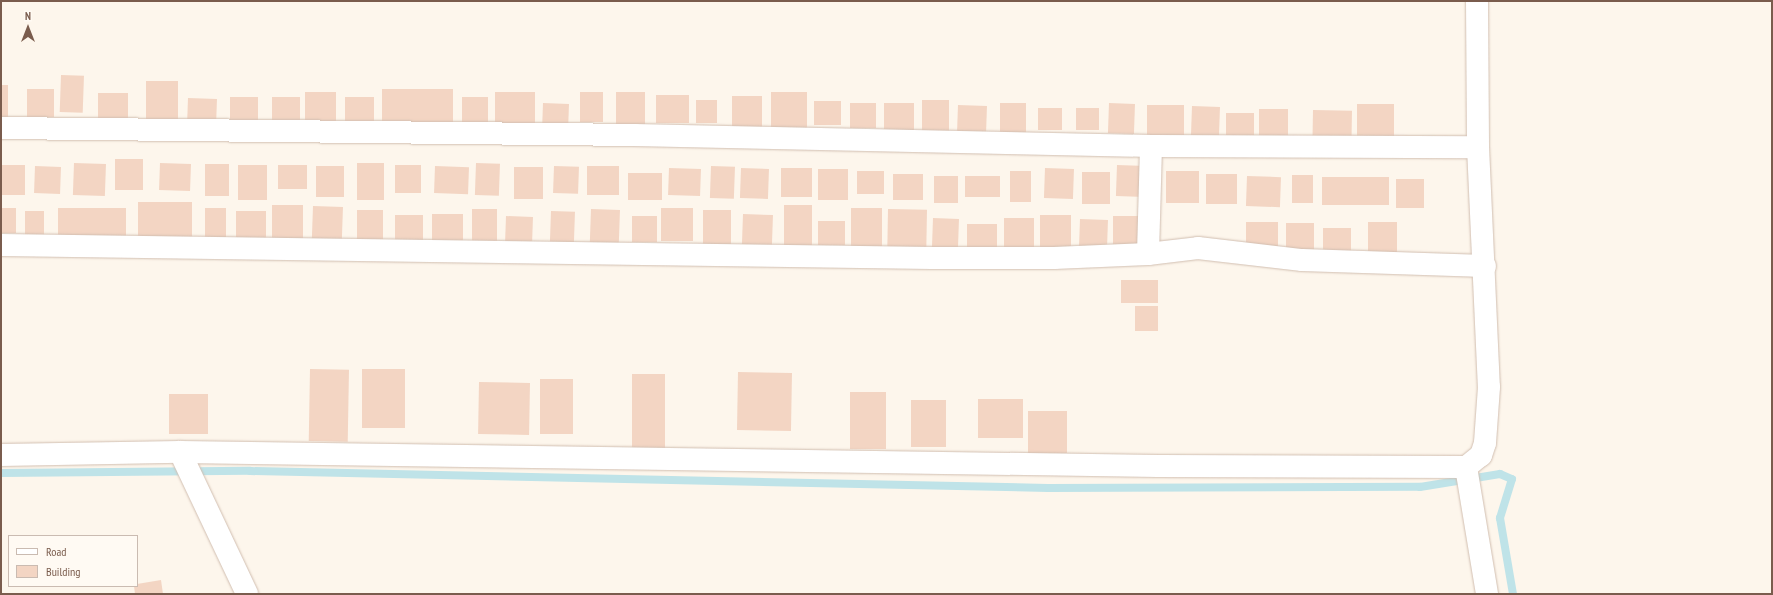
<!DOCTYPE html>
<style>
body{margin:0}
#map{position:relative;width:1773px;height:595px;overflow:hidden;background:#fdf6ec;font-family:"PT Sans Narrow",sans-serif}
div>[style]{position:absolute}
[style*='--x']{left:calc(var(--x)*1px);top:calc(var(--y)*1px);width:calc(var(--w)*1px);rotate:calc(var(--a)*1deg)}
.stream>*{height:8px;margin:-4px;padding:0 4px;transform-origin:4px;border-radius:4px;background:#bfe3e8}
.building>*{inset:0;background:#f3d5c3;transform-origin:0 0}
.roads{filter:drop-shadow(0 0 1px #d1beb0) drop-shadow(0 0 1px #d1beb0)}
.minor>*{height:22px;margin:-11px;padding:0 11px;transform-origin:11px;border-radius:11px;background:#fff}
span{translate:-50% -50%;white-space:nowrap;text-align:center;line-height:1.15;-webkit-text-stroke:3px #fffaf3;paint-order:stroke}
.frame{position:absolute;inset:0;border:2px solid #7a5c4d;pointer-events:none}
.legend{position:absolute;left:8px;top:535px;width:130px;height:52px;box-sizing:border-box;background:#fffaf3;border:1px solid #cabbb1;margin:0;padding:5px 7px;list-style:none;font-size:12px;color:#7a5c4d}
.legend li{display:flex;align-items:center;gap:8px;height:20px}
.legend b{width:20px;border:1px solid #cabbb1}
.north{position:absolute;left:8px;top:8px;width:40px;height:40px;-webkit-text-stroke:3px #fffaf3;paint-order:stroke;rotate:0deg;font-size:11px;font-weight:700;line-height:16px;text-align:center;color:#7a5c4d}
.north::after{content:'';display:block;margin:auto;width:14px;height:18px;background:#7a5c4d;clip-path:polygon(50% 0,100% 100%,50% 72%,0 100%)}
</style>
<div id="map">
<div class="stream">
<i style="--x:1;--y:473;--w:249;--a:-0.5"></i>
<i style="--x:250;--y:471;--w:798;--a:1.22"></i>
<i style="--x:1048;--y:488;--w:372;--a:-0.2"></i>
<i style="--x:1420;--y:487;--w:81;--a:-9.2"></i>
<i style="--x:1500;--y:474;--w:13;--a:23"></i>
<i style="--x:1512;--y:479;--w:41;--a:107.1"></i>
<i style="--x:1500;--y:518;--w:77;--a:80.3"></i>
</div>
<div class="building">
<i style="left:61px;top:75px;width:23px;height:37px;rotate:2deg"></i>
<i style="left:146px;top:81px;width:32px;height:42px"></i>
<i style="left:1px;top:85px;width:7px;height:34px"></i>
<i style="left:27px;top:89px;width:27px;height:28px"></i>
<i style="left:382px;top:89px;width:71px;height:35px"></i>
<i style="left:305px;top:92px;width:31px;height:33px"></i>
<i style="left:495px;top:92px;width:40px;height:31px"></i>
<i style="left:580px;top:92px;width:23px;height:30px"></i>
<i style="left:616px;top:92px;width:29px;height:33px"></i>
<i style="left:771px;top:92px;width:36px;height:41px"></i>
<i style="left:98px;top:93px;width:30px;height:28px"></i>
<i style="left:656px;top:95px;width:33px;height:28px"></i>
<i style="left:732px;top:96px;width:30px;height:32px"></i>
<i style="left:230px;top:97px;width:28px;height:30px"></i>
<i style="left:272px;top:97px;width:28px;height:28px"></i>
<i style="left:345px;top:97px;width:29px;height:28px"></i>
<i style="left:462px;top:97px;width:26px;height:30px"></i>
<i style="left:188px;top:98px;width:29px;height:27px;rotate:2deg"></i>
<i style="left:696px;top:100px;width:21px;height:23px"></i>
<i style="left:922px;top:100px;width:27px;height:31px"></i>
<i style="left:814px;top:101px;width:27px;height:24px"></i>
<i style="left:543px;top:103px;width:26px;height:26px;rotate:2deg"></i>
<i style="left:850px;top:103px;width:26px;height:25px"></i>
<i style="left:884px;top:103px;width:30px;height:27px"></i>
<i style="left:1000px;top:103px;width:26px;height:30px"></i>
<i style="left:1109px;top:103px;width:26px;height:30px;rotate:2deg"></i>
<i style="left:1357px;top:104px;width:37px;height:32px"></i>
<i style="left:958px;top:105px;width:29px;height:26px;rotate:2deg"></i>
<i style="left:1147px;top:105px;width:37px;height:30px"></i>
<i style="left:1192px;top:106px;width:28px;height:32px;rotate:2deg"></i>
<i style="left:1038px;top:108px;width:24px;height:22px"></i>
<i style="left:1076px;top:108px;width:23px;height:22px"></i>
<i style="left:1259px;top:109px;width:29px;height:34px"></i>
<i style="left:1313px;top:110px;width:39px;height:28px;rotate:1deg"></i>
<i style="left:1226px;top:113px;width:28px;height:24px"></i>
<i style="left:115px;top:159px;width:28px;height:31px"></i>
<i style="left:74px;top:163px;width:32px;height:32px;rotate:2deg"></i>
<i style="left:160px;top:163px;width:31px;height:27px;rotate:2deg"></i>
<i style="left:357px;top:163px;width:27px;height:37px"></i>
<i style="left:476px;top:163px;width:24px;height:32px;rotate:2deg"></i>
<i style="left:205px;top:164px;width:24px;height:32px"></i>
<i style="left:1px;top:165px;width:24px;height:30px"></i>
<i style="left:238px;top:165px;width:29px;height:35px"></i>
<i style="left:278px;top:165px;width:29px;height:24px"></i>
<i style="left:395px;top:165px;width:26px;height:28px"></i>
<i style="left:1117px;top:165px;width:29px;height:31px;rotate:2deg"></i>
<i style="left:35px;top:166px;width:26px;height:27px;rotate:2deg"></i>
<i style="left:316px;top:166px;width:28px;height:31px"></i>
<i style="left:435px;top:166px;width:34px;height:27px;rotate:2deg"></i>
<i style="left:554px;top:166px;width:25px;height:27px;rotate:2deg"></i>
<i style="left:587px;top:166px;width:32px;height:29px"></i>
<i style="left:711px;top:166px;width:24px;height:32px;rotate:2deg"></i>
<i style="left:514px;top:167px;width:29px;height:32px"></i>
<i style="left:669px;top:168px;width:32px;height:27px;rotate:2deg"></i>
<i style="left:741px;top:168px;width:28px;height:30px;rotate:2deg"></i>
<i style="left:781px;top:168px;width:31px;height:29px"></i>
<i style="left:1045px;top:168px;width:29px;height:30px;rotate:2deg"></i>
<i style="left:818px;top:169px;width:30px;height:31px"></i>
<i style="left:857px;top:171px;width:27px;height:23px"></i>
<i style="left:1010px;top:171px;width:21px;height:31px"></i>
<i style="left:1166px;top:171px;width:33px;height:32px"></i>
<i style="left:1082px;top:172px;width:28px;height:32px"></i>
<i style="left:628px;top:173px;width:34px;height:27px"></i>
<i style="left:893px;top:174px;width:30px;height:26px"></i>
<i style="left:1206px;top:174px;width:31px;height:30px"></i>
<i style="left:1292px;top:175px;width:21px;height:28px"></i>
<i style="left:934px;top:176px;width:24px;height:27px"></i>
<i style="left:965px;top:176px;width:35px;height:21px"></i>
<i style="left:1247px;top:176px;width:34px;height:30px;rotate:2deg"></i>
<i style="left:1322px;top:177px;width:67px;height:28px"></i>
<i style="left:1396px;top:179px;width:28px;height:29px"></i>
<i style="left:138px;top:202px;width:54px;height:39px"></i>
<i style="left:272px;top:205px;width:31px;height:36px"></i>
<i style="left:784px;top:205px;width:28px;height:42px"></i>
<i style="left:313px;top:206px;width:30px;height:37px;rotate:2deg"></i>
<i style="left:1px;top:208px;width:15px;height:25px"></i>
<i style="left:58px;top:208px;width:68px;height:30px"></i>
<i style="left:205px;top:208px;width:21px;height:36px"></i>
<i style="left:661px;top:208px;width:32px;height:33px"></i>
<i style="left:851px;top:208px;width:31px;height:39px"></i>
<i style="left:472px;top:209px;width:25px;height:32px"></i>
<i style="left:591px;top:209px;width:29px;height:35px;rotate:2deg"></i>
<i style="left:888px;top:209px;width:39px;height:45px;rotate:1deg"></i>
<i style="left:357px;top:210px;width:26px;height:31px"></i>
<i style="left:703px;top:210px;width:28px;height:34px"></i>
<i style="left:25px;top:211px;width:19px;height:25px"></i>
<i style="left:236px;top:211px;width:30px;height:30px"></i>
<i style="left:551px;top:211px;width:24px;height:34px;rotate:2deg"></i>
<i style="left:432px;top:214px;width:31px;height:30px"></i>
<i style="left:743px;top:214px;width:30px;height:32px;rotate:2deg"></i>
<i style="left:395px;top:215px;width:28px;height:31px"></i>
<i style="left:1040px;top:215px;width:31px;height:35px"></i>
<i style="left:506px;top:216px;width:27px;height:25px;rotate:2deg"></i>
<i style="left:632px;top:216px;width:25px;height:26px"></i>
<i style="left:1113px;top:216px;width:31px;height:29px"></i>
<i style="left:933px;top:218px;width:26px;height:31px;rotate:2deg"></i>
<i style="left:1004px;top:218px;width:30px;height:33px"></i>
<i style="left:1080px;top:219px;width:28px;height:34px;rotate:2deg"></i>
<i style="left:818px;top:221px;width:27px;height:24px"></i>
<i style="left:1246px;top:222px;width:32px;height:29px"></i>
<i style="left:1368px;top:222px;width:29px;height:34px"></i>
<i style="left:1286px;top:223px;width:28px;height:31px"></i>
<i style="left:967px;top:224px;width:30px;height:27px"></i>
<i style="left:1323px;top:228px;width:28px;height:29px"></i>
<i style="left:1121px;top:280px;width:37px;height:23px"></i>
<i style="left:1135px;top:306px;width:23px;height:25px"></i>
<i style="left:310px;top:369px;width:39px;height:72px;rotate:1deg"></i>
<i style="left:362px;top:369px;width:43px;height:59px"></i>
<i style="left:738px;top:372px;width:54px;height:58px;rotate:1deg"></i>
<i style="left:632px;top:374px;width:33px;height:79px"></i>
<i style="left:540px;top:379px;width:33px;height:55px"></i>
<i style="left:479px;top:382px;width:51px;height:52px;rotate:1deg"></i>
<i style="left:850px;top:392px;width:36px;height:57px"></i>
<i style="left:169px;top:394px;width:39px;height:40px"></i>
<i style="left:978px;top:399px;width:45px;height:39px"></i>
<i style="left:911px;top:400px;width:35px;height:47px"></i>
<i style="left:1028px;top:411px;width:39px;height:42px"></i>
<i style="clip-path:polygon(161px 580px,163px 594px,135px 594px,134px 586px,137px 584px)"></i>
</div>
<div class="roads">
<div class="minor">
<i style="--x:1477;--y:1;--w:146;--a:89.6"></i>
<i style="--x:1478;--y:147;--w:240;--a:87.4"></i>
<i style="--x:1489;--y:387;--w:56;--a:94.1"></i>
<i style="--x:1485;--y:443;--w:13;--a:108"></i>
<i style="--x:1481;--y:455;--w:19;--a:141"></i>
<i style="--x:1466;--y:467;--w:129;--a:80.6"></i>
<i style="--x:1;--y:128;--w:633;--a:0.63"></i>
<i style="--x:634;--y:135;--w:517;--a:1.22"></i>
<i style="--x:1151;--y:146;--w:327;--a:0.2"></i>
<i style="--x:1;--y:245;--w:931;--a:0.8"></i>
<i style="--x:932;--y:258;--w:122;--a:0"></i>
<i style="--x:1054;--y:258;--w:94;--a:-2.4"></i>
<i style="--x:1148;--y:254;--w:50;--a:-6.8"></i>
<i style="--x:1198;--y:248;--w:105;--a:6.6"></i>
<i style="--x:1302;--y:260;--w:183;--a:1.9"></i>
<i style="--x:1148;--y:254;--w:108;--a:-88.4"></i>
<i style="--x:180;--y:452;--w:157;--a:64.7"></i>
<i style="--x:1;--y:455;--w:179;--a:-1"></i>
<i style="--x:180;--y:452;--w:978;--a:0.82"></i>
<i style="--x:1158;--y:466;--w:308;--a:0.2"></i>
</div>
</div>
<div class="frame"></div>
<ul class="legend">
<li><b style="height:5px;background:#fff"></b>Road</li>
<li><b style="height:11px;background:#f3d5c3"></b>Building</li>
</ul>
<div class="north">N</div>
</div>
